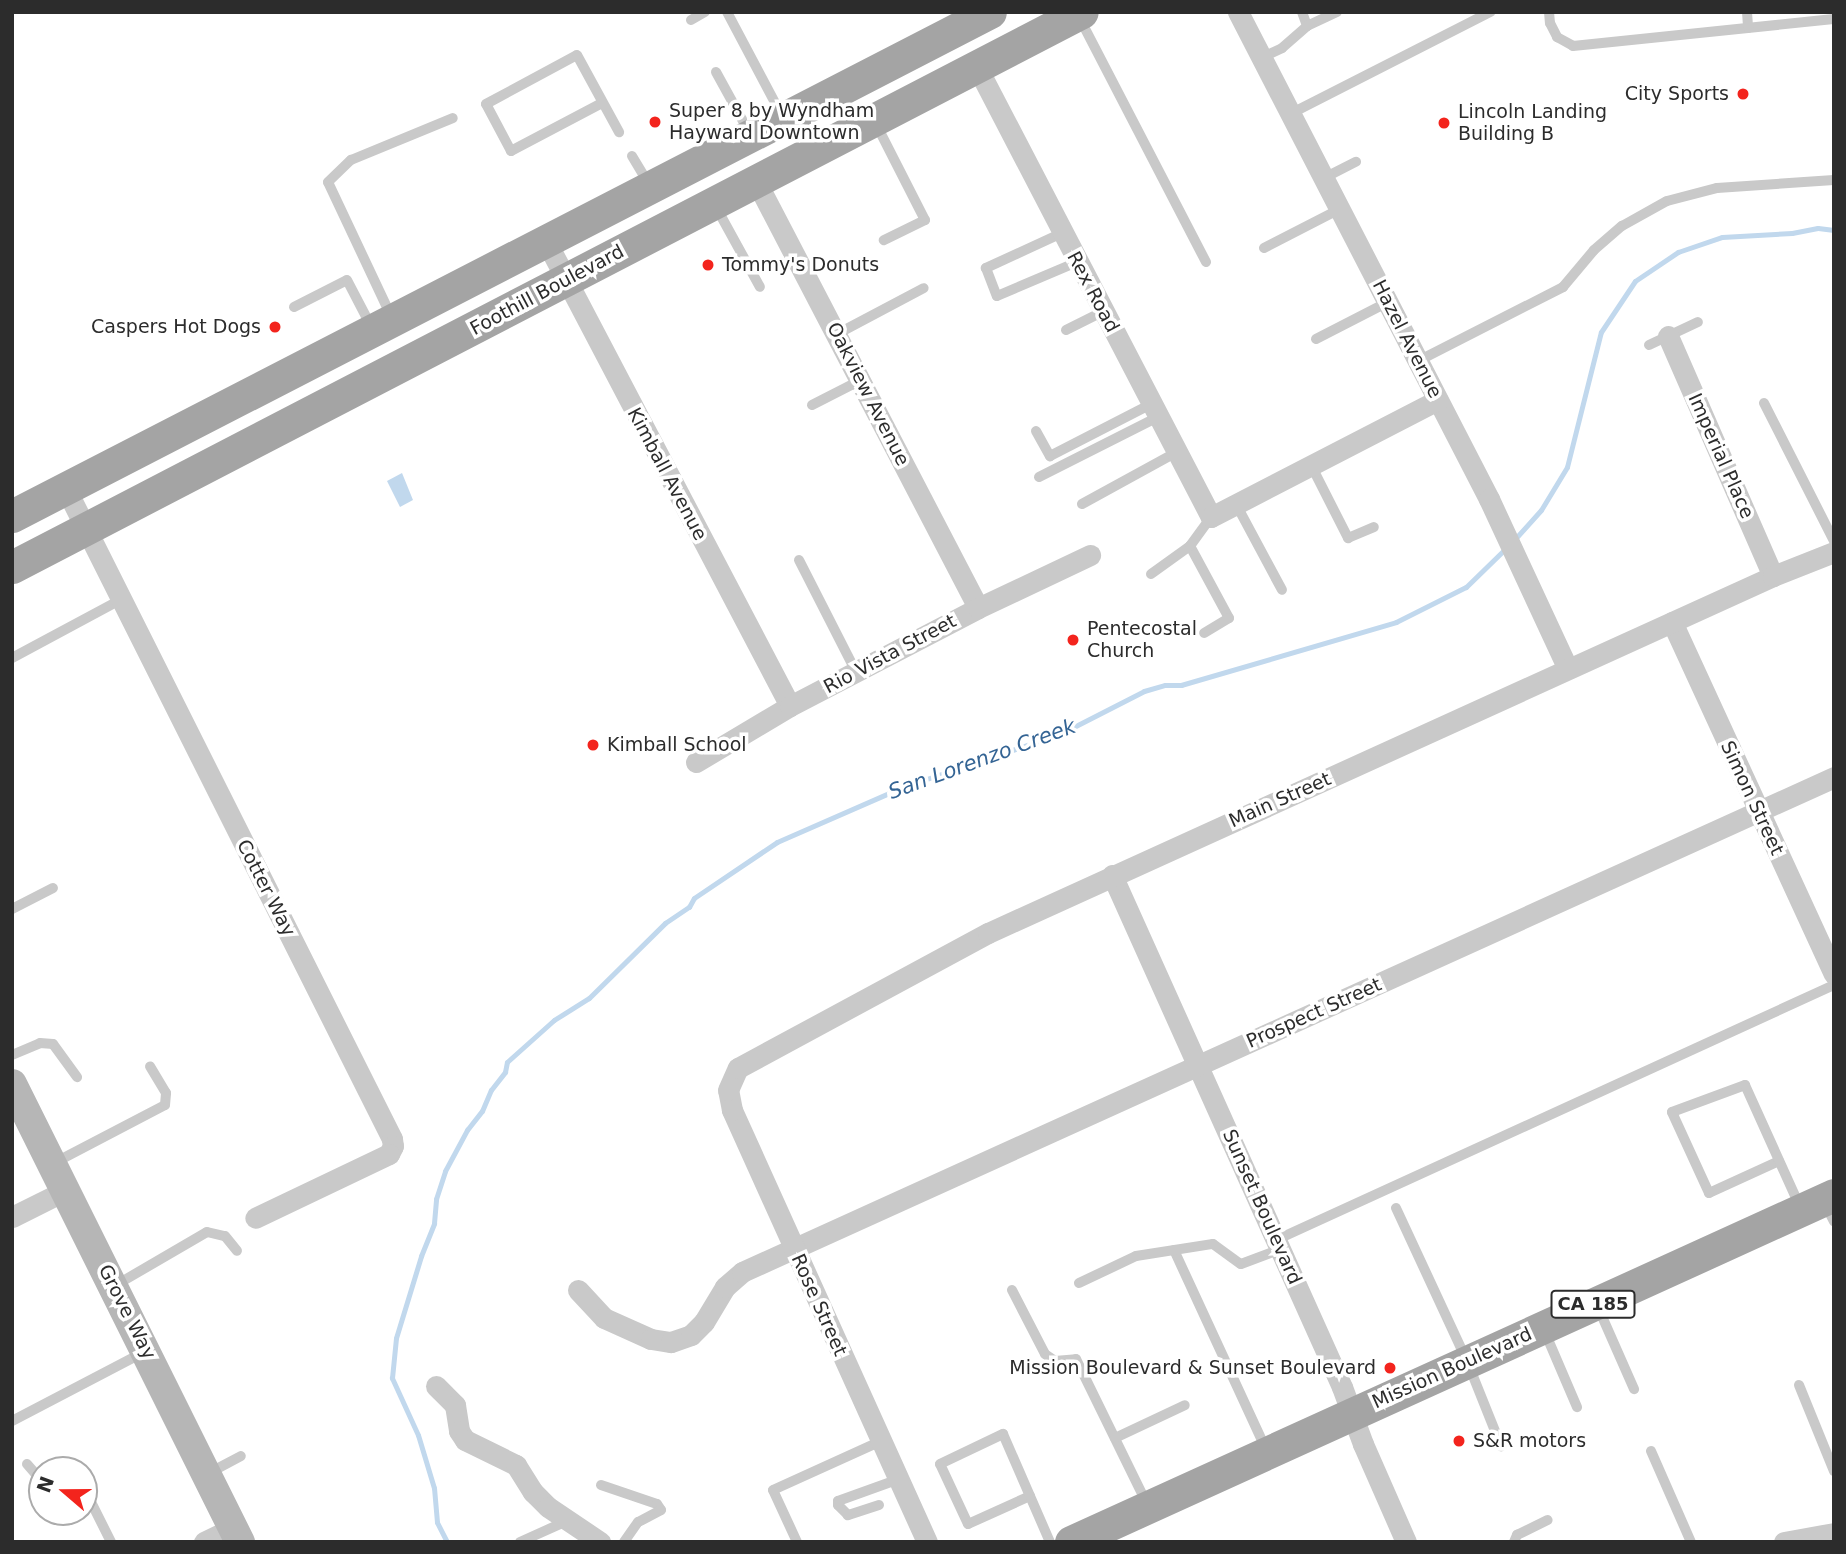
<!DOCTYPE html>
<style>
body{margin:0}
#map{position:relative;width:1846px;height:1554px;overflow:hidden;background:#fff;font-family:"DejaVu Sans",sans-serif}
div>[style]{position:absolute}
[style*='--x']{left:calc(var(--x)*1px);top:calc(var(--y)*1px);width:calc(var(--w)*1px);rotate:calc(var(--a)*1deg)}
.water>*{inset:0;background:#c1d8ed}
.stream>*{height:5px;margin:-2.5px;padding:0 2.5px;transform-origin:2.5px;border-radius:2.5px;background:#c1d8ed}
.lane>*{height:10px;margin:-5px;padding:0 5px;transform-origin:5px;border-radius:5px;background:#c9c9c9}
.street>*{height:21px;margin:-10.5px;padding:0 10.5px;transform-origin:10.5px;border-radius:10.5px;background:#c9c9c9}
.secondary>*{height:30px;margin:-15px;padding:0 15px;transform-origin:15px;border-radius:15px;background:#b6b6b6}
.primary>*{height:33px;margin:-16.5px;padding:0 16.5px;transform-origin:16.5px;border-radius:16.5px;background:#a4a4a4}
.dots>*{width:19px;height:19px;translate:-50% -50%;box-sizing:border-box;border:4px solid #fff;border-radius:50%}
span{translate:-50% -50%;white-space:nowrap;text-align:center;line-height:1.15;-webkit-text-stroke:7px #fff;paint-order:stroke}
.shield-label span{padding:2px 5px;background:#fff;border:2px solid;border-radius:5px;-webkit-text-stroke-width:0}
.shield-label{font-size:18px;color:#2c2c2c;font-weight:700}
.poi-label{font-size:19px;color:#2c2c2c}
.right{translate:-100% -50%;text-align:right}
.left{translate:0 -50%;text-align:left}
.street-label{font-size:19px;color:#2c2c2c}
.water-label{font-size:21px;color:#346494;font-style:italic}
.frame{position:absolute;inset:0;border:14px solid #2c2c2c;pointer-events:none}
.north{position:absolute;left:28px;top:1456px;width:70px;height:70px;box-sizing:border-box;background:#fff;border:2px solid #ababab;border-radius:50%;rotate:290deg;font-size:19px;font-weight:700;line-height:28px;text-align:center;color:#2c2c2c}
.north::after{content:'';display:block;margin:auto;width:24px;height:32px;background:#f3241d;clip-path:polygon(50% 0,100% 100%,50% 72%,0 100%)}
</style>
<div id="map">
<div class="water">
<i style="clip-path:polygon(402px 473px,413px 500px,400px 507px,387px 481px)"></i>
</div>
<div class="stream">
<i style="--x:1514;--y:540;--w:40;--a:-48"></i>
<i style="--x:1541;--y:510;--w:50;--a:-58.8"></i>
<i style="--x:1567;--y:467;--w:139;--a:-75.9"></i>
<i style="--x:1601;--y:332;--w:61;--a:-56.3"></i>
<i style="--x:1635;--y:281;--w:52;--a:-34"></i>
<i style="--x:1678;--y:252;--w:46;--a:-18.8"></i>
<i style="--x:1722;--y:237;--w:70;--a:-3.3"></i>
<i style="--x:1792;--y:233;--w:26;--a:-11"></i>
<i style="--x:1818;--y:228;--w:16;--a:7"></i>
<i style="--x:447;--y:1542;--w:22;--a:-117"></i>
<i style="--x:437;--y:1522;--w:34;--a:-95"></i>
<i style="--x:434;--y:1488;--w:55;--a:-106.8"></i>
<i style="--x:418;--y:1435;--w:63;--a:-114.5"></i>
<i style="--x:392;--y:1378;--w:40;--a:-84.3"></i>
<i style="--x:396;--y:1338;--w:86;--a:-73"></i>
<i style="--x:421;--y:1256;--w:35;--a:-68"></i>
<i style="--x:434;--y:1223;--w:24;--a:-85"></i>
<i style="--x:436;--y:1199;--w:29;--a:-72"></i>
<i style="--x:445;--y:1171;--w:47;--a:-61.8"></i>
<i style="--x:467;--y:1130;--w:24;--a:-52"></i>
<i style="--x:482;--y:1111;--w:23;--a:-67"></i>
<i style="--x:491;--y:1090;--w:23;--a:-52"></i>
<i style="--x:505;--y:1072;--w:10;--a:-79"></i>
<i style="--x:507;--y:1062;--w:63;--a:-41.8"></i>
<i style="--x:554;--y:1020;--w:41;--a:-32.2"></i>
<i style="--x:589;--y:998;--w:107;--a:-44.6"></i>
<i style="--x:665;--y:923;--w:29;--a:-34"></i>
<i style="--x:689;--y:907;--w:10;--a:-61"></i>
<i style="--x:694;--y:898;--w:100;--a:-34"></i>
<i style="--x:777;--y:842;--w:137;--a:-23.6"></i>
<i style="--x:903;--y:787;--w:166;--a:-18.7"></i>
<i style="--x:1060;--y:734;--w:94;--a:-27.1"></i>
<i style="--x:1144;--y:691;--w:22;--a:-16"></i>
<i style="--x:1165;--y:685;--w:16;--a:0"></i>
<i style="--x:1181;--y:685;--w:224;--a:-16.3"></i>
<i style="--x:1396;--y:622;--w:78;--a:-26.6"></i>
<i style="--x:1466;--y:587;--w:57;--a:-44.3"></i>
</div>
<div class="lane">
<i style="--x:727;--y:12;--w:118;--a:62.1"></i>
<i style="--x:1302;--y:12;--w:15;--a:70"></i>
<i style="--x:1549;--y:12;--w:11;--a:85"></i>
<i style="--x:1550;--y:23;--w:16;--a:63"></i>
<i style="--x:1557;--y:37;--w:18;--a:29"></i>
<i style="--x:1573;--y:46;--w:262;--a:-5.9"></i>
<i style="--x:1747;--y:12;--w:16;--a:86"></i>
<i style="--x:1079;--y:17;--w:276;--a:62.6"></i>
<i style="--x:691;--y:20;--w:16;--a:-30"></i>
<i style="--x:1261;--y:58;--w:23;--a:-25"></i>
<i style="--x:1282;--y:48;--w:33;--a:-41"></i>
<i style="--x:1307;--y:26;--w:33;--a:-25"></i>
<i style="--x:716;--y:72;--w:68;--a:61.2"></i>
<i style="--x:602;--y:103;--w:103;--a:152.2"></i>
<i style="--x:511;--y:151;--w:53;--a:-118"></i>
<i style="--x:486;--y:104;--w:103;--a:-28.3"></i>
<i style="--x:577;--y:55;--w:88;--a:61.4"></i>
<i style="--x:1290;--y:114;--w:225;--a:-27"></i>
<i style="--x:875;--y:122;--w:110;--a:63"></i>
<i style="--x:925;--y:220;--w:46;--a:154"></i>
<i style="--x:632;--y:156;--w:31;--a:59"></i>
<i style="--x:1324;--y:178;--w:36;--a:-27"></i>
<i style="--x:716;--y:207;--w:91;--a:61.2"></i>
<i style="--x:1062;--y:233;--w:84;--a:155.3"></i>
<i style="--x:986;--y:268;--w:30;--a:69"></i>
<i style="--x:997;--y:296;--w:87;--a:-23"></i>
<i style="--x:1264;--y:248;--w:85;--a:-27.2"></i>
<i style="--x:294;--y:307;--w:59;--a:-27"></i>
<i style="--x:347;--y:280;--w:54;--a:62.5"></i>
<i style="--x:392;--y:318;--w:150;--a:-115.2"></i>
<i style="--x:328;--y:182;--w:32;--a:-44"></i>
<i style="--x:351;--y:160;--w:110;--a:-22.4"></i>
<i style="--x:1066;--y:330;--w:42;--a:-26.6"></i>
<i style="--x:837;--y:334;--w:98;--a:-27.9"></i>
<i style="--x:1316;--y:339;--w:81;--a:-27.2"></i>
<i style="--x:1649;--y:345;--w:54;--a:-25.1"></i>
<i style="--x:1418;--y:361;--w:163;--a:-27"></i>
<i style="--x:1563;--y:287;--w:48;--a:-50"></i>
<i style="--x:1594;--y:250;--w:37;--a:-41"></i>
<i style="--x:1622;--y:226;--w:51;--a:-29.1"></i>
<i style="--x:1667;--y:201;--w:52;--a:-14.6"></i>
<i style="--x:1717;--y:188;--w:117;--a:-3.9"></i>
<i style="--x:1764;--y:403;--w:155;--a:63.1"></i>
<i style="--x:812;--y:405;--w:55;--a:-27"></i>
<i style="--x:1036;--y:431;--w:29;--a:61"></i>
<i style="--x:1050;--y:456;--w:116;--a:-27.2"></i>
<i style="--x:1312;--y:467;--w:80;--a:63.1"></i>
<i style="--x:1348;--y:538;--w:28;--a:-23"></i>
<i style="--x:1039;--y:477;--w:136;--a:-26.8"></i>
<i style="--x:1082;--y:504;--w:111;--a:-28.7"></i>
<i style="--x:1237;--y:506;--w:95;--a:61.8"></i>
<i style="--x:1190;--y:546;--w:82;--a:61.6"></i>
<i style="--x:1229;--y:618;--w:29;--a:149"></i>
<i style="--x:799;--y:560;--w:126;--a:63"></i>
<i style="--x:1151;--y:574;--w:48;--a:-35.7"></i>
<i style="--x:1190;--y:546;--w:36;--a:-54"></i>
<i style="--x:12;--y:658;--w:125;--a:-28.2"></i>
<i style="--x:12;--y:909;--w:46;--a:-27.1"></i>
<i style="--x:12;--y:1055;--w:30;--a:-23"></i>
<i style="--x:40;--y:1043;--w:13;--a:4"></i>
<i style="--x:53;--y:1044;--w:41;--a:54"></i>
<i style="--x:1779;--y:1161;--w:77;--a:155.4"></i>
<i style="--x:1709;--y:1193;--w:89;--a:-114.6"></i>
<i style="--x:1672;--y:1112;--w:78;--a:-20.3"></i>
<i style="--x:1745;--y:1085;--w:134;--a:65.7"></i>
<i style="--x:54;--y:1163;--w:125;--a:-27.6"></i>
<i style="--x:165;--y:1105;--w:12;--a:-85"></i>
<i style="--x:166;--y:1093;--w:31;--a:-121"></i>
<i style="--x:1824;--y:1202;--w:22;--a:63"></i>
<i style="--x:1396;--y:1208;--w:169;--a:65.1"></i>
<i style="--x:1467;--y:1361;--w:92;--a:68.2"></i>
<i style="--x:1276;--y:1240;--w:614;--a:-24.56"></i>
<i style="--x:1174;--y:1250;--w:219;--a:65.2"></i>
<i style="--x:1079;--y:1283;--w:63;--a:-25.3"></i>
<i style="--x:1136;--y:1256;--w:78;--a:-8.9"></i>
<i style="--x:1213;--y:1244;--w:34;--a:36"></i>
<i style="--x:1241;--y:1264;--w:43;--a:-20.6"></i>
<i style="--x:116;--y:1285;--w:105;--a:-30.2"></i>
<i style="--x:207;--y:1232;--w:18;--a:13"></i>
<i style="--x:225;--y:1236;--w:19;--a:51"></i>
<i style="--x:1012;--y:1290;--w:72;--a:62.7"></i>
<i style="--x:1045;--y:1354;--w:12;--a:35"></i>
<i style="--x:1055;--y:1361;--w:21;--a:-5"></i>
<i style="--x:1076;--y:1359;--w:161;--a:63.9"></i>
<i style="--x:1597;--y:1305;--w:92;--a:66.2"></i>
<i style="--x:1544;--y:1330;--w:84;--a:66.8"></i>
<i style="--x:1799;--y:1385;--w:93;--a:67.9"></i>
<i style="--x:12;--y:1421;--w:149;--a:-27.6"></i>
<i style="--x:1115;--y:1438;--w:77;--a:-25.2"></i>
<i style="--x:1651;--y:1451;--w:99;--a:66.3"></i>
<i style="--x:27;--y:1464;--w:23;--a:49"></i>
<i style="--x:209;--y:1473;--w:36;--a:-28"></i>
<i style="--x:601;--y:1485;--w:59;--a:18.7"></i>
<i style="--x:657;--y:1504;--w:7;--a:56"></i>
<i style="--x:661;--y:1510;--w:26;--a:152"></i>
<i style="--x:638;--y:1522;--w:24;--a:125"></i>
<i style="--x:1030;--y:1496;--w:68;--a:155.7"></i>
<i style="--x:968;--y:1524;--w:66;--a:-115"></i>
<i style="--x:940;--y:1464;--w:70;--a:-25.5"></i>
<i style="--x:1003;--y:1434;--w:118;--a:66.5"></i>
<i style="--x:84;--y:1497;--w:7;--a:27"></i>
<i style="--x:90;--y:1500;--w:47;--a:63.4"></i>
<i style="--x:879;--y:1505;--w:33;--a:162"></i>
<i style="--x:848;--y:1515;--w:14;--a:-135"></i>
<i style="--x:838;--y:1505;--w:4;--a:-90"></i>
<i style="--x:838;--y:1501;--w:65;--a:-19.8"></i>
<i style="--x:520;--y:1542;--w:54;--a:-24.2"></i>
<i style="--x:797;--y:1542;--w:57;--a:-114.8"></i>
<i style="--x:773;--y:1490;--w:119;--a:-24.4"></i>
<i style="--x:1514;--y:1542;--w:8;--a:-67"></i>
<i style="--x:1517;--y:1535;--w:34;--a:-26"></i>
</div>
<div class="street">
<i style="--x:1238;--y:12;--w:548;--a:62.73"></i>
<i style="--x:1489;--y:499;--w:187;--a:65.1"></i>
<i style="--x:977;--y:67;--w:507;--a:62.53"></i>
<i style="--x:1211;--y:517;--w:255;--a:-27.3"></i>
<i style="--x:756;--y:181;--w:481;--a:62.5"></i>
<i style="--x:546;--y:241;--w:525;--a:62.31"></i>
<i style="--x:1668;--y:336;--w:262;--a:66.4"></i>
<i style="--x:66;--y:489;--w:727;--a:63.36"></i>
<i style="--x:392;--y:1139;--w:7;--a:82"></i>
<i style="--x:393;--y:1146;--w:9;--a:117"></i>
<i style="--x:389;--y:1154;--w:148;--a:154.5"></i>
<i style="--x:1672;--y:622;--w:387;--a:65.3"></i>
<i style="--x:696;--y:762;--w:109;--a:-30.8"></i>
<i style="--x:790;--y:706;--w:212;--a:-27.5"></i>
<i style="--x:978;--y:608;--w:124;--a:-25.3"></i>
<i style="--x:1112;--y:875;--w:561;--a:65.81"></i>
<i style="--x:1342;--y:1387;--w:61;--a:69.8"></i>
<i style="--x:1363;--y:1444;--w:107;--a:66.3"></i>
<i style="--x:12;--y:1217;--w:58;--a:-26.6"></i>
<i style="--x:578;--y:1290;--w:38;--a:47"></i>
<i style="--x:604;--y:1318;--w:51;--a:24.1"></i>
<i style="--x:651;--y:1339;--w:20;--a:9"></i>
<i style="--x:671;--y:1342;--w:21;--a:-19"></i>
<i style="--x:691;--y:1335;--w:18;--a:-45"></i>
<i style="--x:704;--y:1322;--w:41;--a:-59"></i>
<i style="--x:725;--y:1287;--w:23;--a:-41"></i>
<i style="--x:742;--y:1272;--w:1199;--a:-24.38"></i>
<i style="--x:436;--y:1386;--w:27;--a:45"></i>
<i style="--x:455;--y:1405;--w:26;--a:81"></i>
<i style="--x:459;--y:1431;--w:11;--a:56"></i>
<i style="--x:465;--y:1440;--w:57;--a:26.1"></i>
<i style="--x:516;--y:1465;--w:32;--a:58"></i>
<i style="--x:533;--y:1492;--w:21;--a:45"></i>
<i style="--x:548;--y:1507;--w:63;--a:33.9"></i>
<i style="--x:204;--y:1542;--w:32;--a:-26"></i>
<i style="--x:927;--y:1542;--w:474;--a:-114.3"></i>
<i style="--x:732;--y:1110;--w:20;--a:-101"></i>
<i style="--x:728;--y:1090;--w:24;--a:-66"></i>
<i style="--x:738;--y:1068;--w:284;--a:-28.4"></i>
<i style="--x:988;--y:933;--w:862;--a:-24.45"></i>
<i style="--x:1773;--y:576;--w:66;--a:-21.5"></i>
<i style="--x:1784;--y:1542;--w:51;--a:-10.2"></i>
</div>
<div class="secondary">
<i style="--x:12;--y:1084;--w:512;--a:63.54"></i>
</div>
<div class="primary">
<i style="--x:12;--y:516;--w:1100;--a:-27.26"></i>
<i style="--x:12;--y:567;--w:1205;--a:-27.42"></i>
<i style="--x:1071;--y:1542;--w:838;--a:-24.46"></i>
</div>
<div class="dots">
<i style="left:1743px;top:94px;background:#f3241d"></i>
<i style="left:655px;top:122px;background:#f3241d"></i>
<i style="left:1444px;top:123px;background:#f3241d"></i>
<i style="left:708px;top:265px;background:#f3241d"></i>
<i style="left:275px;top:327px;background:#f3241d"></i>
<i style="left:1073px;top:640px;background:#f3241d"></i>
<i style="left:593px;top:745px;background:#f3241d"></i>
<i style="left:1390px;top:1368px;background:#f3241d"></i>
<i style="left:1459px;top:1441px;background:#f3241d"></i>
</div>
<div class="shield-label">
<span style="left:1593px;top:1304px">CA 185</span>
</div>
<div class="poi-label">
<span class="right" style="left:1729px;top:94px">City Sports</span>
<span class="left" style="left:669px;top:122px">Super 8 by Wyndham<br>Hayward Downtown</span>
<span class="left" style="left:1458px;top:123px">Lincoln Landing<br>Building B</span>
<span class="left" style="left:722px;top:265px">Tommy's Donuts</span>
<span class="right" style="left:261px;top:327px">Caspers Hot Dogs</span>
<span class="left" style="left:1087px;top:640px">Pentecostal<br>Church</span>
<span class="left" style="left:607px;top:745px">Kimball School</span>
<span class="right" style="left:1376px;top:1368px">Mission Boulevard &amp; Sunset Boulevard</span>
<span class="left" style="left:1473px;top:1441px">S&amp;R motors</span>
</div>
<div class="street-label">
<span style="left:547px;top:290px;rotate:-28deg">Foothill Boulevard</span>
<span style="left:1093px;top:292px;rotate:62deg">Rex Road</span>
<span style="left:1407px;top:339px;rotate:63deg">Hazel Avenue</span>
<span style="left:868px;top:394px;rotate:63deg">Oakview Avenue</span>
<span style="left:1721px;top:456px;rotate:66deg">Imperial Place</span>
<span style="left:667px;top:474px;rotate:62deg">Kimball Avenue</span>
<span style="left:890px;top:654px;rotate:-28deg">Rio Vista Street</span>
<span style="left:1752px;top:798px;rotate:65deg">Simon Street</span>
<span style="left:1280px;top:800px;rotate:-24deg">Main Street</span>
<span style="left:266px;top:888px;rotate:63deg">Cotter Way</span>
<span style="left:1314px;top:1013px;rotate:-24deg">Prospect Street</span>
<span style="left:1262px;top:1207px;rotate:66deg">Sunset Boulevard</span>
<span style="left:819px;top:1305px;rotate:66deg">Rose Street</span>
<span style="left:127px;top:1312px;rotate:63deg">Grove Way</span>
<span style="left:1452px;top:1368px;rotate:-24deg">Mission Boulevard</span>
</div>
<div class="water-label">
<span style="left:982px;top:759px;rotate:-20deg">San Lorenzo Creek</span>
</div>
<div class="frame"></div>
<div class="north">N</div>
</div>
